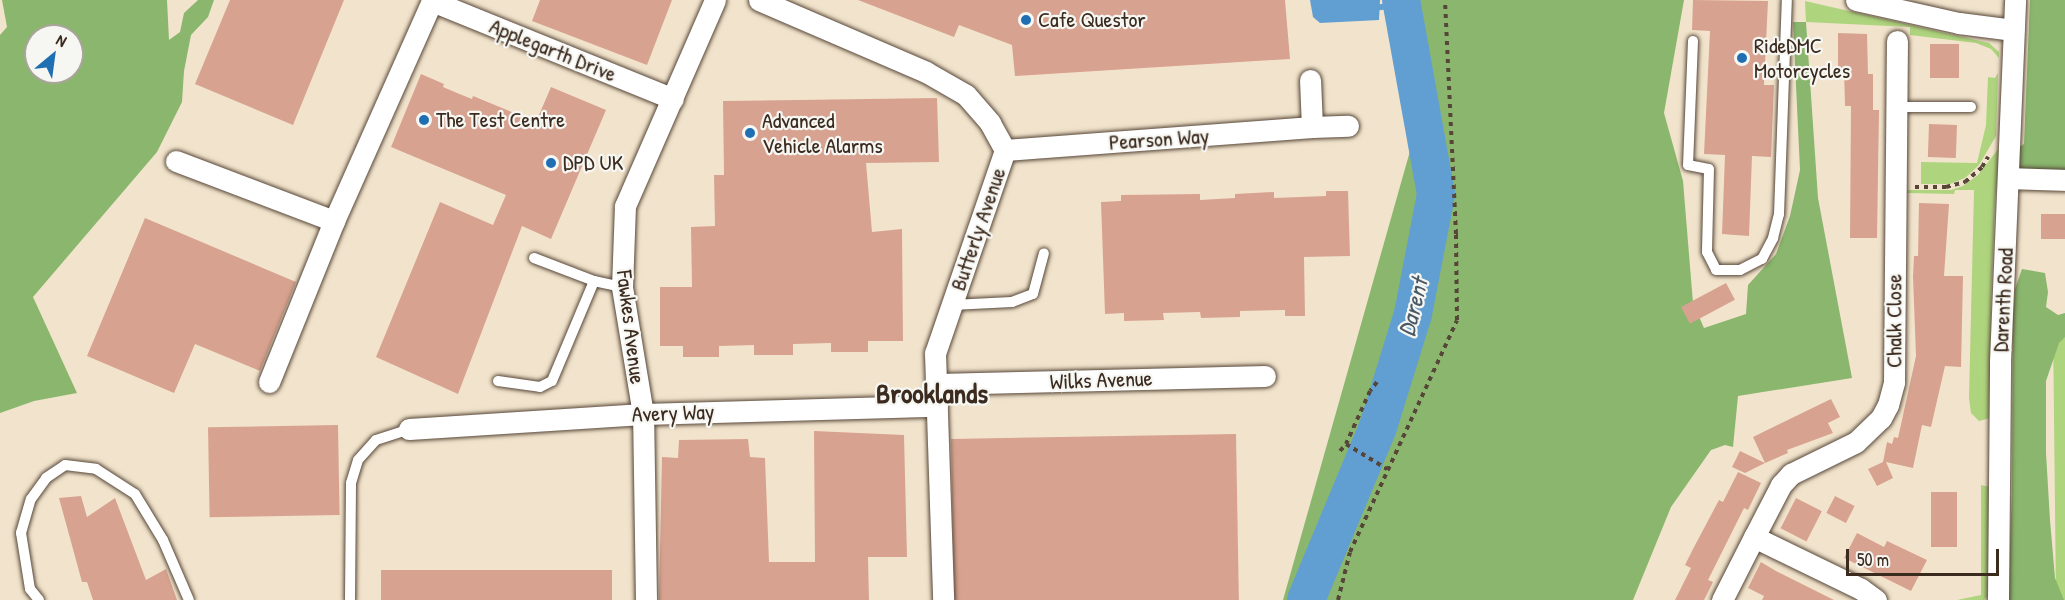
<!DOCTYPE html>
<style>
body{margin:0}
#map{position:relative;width:2065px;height:600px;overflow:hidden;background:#f2e4cc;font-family:"Patrick Hand",sans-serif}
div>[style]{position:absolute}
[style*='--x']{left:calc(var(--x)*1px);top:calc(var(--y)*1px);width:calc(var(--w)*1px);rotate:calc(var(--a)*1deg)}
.green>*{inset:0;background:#aed47e}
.forest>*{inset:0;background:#8ab66d}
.water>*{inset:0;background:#619fd3}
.stream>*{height:6px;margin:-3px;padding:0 3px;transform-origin:3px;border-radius:3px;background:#619fd3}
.river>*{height:38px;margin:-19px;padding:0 19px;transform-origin:19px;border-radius:19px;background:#619fd3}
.building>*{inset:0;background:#d8a290;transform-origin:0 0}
.path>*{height:4px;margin-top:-2px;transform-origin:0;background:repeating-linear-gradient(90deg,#564638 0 4.5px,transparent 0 9px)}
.roads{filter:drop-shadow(0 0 2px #564638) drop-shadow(0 0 2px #564638)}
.lane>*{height:10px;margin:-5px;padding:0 5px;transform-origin:5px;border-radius:5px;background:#fff}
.street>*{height:21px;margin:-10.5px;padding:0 10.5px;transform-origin:10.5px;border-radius:10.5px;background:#fff}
.dots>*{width:16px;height:16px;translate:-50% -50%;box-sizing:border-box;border:3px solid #f6f6f2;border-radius:50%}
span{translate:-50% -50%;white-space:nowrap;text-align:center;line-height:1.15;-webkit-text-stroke:4.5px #f6f6f2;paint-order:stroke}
.poi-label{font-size:22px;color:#3b2a1e}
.left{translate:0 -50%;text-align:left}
.street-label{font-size:22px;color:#3b2a1e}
.water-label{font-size:24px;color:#4a5966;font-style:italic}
.district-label{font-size:28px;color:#3b2a1e;font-weight:700}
.north{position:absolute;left:24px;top:24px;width:60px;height:60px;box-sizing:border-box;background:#f6f6f2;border:2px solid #aba49d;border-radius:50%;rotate:29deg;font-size:16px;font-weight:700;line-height:24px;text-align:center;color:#3b2a1e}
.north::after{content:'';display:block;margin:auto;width:21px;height:27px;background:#1f6fb2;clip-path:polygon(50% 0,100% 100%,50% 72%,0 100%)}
.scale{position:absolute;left:1846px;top:549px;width:153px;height:27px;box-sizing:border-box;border:3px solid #3b2a1e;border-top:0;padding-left:8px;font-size:18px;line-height:21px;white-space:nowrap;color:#3b2a1e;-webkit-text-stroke:4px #f6f6f2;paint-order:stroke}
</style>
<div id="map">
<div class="green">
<i style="clip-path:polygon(1805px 1px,1989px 43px,1999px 52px,1999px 58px,1991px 49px,1976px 43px,1910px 35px,1910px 27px,1806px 22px)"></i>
<i style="clip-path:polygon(1998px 73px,1996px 136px,1979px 165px,1965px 178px,1950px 184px,1921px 184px,1921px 162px,1977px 163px,1986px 125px,1988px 77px,1995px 78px)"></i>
<i style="clip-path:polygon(1999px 148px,2000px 156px,1995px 199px,1991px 297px,1990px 418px,1979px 421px,1971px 413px,1969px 398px,1974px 190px,1955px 190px,1954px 194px,1907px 193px,1906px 190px,1951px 190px,1963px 186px,1978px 175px)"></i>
<i style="clip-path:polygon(2053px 324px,2065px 326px,2065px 600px,2056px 600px)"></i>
<i style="clip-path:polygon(1981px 485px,1990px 487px,1988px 596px,1984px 600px,1957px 600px,1981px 595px)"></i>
</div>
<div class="forest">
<i style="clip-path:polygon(evenodd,2px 0,167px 0,169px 40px,180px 32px,184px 13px,198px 0,214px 0,208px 17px,191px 35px,184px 71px,182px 102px,157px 152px,33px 297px,77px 393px,34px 401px,0 413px,0 35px,7px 27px,2px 0,36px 36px,72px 36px,72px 72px,36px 72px,36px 36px)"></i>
<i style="clip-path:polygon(1402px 0,1684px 0,1664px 113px,1683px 181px,1693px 303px,1704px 328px,1746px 314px,1748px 285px,1776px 254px,1790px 216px,1800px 170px,1793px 22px,1806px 22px,1818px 198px,1852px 378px,1738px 396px,1733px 447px,1725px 445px,1711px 450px,1671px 507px,1633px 600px,1283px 600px,1412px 144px,1391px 22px)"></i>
<i style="clip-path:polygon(2030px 0,2065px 0,2065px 178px,2019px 182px,2018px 148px,2024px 144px)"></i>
<i style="clip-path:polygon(2022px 269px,2045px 273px,2048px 292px,2046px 307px,2058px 315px,2065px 313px,2065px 337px,2059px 343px,2046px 381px,2046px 453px,2050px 520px,2055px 578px,2064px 600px,2008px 600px,2012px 493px,2013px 311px,2015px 289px)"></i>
</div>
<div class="water">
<i style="clip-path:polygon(1310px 0,1380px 0,1379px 20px,1320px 23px,1313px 17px)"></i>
</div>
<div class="stream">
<i style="--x:1372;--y:8;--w:30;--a:-6"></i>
</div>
<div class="river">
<i style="--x:1306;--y:600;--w:187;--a:-67.4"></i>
<i style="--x:1378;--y:427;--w:118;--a:-72.8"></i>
<i style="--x:1413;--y:314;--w:122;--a:-79.1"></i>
<i style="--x:1436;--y:194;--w:197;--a:-100.2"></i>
</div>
<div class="building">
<i style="clip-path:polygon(230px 0,344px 0,293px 125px,195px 84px)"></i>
<i style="clip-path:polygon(540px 0,672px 0,647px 65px,532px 21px)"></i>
<i style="clip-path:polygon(858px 0,1285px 0,1290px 59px,1015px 76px,1012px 45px,959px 25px,954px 37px)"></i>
<i style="clip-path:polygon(1693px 0,1768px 1px,1764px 85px,1774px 85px,1771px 157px,1752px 156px,1749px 236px,1722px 234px,1725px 155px,1704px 154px,1710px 31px,1692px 30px)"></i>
<i style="clip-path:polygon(1838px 33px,1867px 34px,1868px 74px,1873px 74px,1873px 110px,1879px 110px,1877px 238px,1850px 238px,1851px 106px,1845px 106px,1844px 70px,1838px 70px)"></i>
<i style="left:1930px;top:44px;width:29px;height:34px"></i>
<i style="clip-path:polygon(421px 74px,444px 84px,443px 87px,457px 93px,472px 99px,473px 96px,536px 122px,551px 87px,606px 110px,551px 239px,522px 226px,458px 394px,376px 357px,440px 202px,493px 225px,506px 195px,391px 147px)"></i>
<i style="clip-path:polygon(937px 98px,939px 162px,866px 163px,872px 232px,902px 229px,903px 341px,868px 341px,868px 352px,831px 352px,831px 343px,793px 344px,793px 355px,754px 355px,754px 345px,719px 346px,719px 357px,683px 357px,683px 346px,660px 346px,660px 287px,692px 287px,691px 227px,715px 226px,714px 175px,724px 175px,723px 101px)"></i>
<i style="left:1929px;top:124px;width:28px;height:33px;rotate:2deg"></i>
<i style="clip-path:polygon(1326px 191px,1348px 191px,1350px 256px,1304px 257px,1305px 316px,1285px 316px,1285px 310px,1240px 311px,1240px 317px,1201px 318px,1200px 312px,1163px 313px,1164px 320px,1124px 321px,1124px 313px,1105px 314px,1101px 202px,1121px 201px,1121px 195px,1200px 194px,1200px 200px,1235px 198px,1235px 194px,1274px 192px,1274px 198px,1326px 196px)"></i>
<i style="clip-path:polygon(1919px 203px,1949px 204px,1944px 276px,1963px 276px,1961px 367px,1945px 366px,1931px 427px,1922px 425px,1913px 468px,1886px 462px,1893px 478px,1877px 486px,1868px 469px,1883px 462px,1887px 442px,1892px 444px,1894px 437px,1898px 438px,1916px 356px,1913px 277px,1914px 256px,1918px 256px)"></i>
<i style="left:2041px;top:214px;width:24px;height:25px"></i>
<i style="clip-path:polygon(145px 218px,296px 282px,260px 371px,195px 344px,174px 393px,87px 356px)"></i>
<i style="left:1726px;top:283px;width:19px;height:51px;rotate:62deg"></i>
<i style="clip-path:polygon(1831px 399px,1840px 417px,1828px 423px,1833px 433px,1787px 450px,1788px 453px,1765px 463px,1753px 437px)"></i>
<i style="left:338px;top:425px;width:90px;height:130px;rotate:89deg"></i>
<i style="clip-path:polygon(814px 431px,904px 435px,907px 557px,868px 557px,869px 600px,659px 600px,662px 457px,678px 458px,679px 440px,748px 439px,750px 457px,765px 458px,769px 562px,815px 562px)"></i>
<i style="left:1236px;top:434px;width:166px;height:285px;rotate:89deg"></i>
<i style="clip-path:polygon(1740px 451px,1765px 463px,1745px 473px,1732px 467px)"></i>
<i style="clip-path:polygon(1738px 472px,1761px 483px,1748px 510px,1744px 508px,1708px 580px,1713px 582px,1704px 600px,1675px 600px,1691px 568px,1685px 565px,1693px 549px,1719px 500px,1723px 502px)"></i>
<i style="left:1931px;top:492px;width:26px;height:55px"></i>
<i style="clip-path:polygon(81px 496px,87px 517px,115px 498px,146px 580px,166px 569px,177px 600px,93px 600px,87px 582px,82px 582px,59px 498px)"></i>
<i style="left:1835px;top:496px;width:22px;height:19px;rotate:27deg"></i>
<i style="left:1796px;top:498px;width:29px;height:34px;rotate:27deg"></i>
<i style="clip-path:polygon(1857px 533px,1884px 547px,1887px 541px,1927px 560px,1911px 591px,1844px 558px)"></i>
<i style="clip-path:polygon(1761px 562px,1776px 571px,1834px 600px,1762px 600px,1764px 596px,1748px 588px)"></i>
<i style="left:381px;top:570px;width:231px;height:30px"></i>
</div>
<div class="path">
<i style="--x:1915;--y:187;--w:31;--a:0"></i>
<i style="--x:1946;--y:187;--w:20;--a:-15"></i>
<i style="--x:1965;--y:182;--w:23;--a:-41"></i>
<i style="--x:1982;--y:167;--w:12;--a:-59"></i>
<i style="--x:1377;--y:382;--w:11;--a:128"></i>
<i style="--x:1370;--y:391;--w:58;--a:114.4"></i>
<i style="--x:1346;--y:444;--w:48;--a:31.4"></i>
<i style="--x:1340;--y:451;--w:9;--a:-49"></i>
<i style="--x:1338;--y:600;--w:49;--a:-76"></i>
<i style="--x:1350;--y:552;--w:255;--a:-65.2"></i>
<i style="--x:1457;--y:320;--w:86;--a:-90.7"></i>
<i style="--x:1456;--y:234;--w:234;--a:-92.7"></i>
</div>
<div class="roads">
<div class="lane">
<i style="--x:1693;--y:41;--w:124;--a:92.3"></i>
<i style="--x:1688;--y:165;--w:21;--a:11"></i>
<i style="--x:1709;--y:169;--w:83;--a:91.4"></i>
<i style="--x:1707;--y:252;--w:20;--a:63"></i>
<i style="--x:1716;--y:270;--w:24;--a:0"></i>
<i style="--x:1740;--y:270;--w:25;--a:-27"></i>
<i style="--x:1762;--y:259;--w:24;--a:-62"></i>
<i style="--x:1773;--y:238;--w:25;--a:-76"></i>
<i style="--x:1779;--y:214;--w:214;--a:-87.9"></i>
<i style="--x:1897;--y:107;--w:74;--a:0"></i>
<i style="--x:534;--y:258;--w:64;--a:21"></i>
<i style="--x:594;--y:281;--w:29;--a:12"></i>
<i style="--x:952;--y:305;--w:60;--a:-2.9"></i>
<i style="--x:1012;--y:302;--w:22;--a:-21"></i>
<i style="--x:1033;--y:294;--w:42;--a:-75"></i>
<i style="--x:498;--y:381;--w:42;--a:8.1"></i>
<i style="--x:540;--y:387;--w:13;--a:-27"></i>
<i style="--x:552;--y:381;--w:108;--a:-67.2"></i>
<i style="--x:39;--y:600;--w:14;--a:-129"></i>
<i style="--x:30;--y:589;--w:57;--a:-99.1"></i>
<i style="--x:21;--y:533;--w:35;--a:-74"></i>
<i style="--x:31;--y:499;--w:26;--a:-54"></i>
<i style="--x:46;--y:478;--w:23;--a:-34"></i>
<i style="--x:65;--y:465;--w:31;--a:7"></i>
<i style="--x:96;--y:469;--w:46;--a:32.7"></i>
<i style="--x:135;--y:494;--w:54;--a:58.7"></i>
<i style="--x:163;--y:540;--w:65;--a:66.6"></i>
<i style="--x:350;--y:600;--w:117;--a:-89.5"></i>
<i style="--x:351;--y:483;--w:24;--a:-73"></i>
<i style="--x:358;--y:460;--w:27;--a:-48"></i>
<i style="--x:376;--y:440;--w:35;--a:-18"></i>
</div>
<div class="street">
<i style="--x:759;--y:0;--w:182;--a:23.3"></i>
<i style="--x:926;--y:72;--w:46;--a:29.9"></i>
<i style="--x:966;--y:95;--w:37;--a:49"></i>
<i style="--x:990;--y:123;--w:31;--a:61"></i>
<i style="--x:1005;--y:150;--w:215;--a:109"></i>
<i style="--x:935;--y:353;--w:247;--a:88.1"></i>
<i style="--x:1856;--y:0;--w:106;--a:12.6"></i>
<i style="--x:1959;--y:23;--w:55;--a:7.3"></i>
<i style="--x:1312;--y:127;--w:36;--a:-2"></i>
<i style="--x:1005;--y:150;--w:308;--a:-4.3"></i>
<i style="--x:1312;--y:127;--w:47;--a:-92.4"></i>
<i style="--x:176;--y:161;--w:169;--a:20.8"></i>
<i style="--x:334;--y:221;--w:241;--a:-66"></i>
<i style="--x:432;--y:1;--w:260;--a:22.1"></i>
<i style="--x:2009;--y:178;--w:56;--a:2"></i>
<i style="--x:269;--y:382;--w:174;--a:-68"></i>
<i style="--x:938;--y:384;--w:327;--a:-1.4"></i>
<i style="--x:409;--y:429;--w:234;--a:-3.7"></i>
<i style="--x:643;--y:414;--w:294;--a:-1.6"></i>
<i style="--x:646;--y:600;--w:186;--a:-90.9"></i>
<i style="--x:643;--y:414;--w:129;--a:-99.4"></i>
<i style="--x:622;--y:287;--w:81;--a:-87.9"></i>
<i style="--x:625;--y:206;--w:225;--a:-66.4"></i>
<i style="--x:1722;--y:600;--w:71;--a:-63.1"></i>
<i style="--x:1876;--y:600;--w:19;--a:-144"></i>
<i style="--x:1861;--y:589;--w:119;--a:-154.1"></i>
<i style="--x:1754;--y:537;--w:59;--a:-62.6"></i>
<i style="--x:1781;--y:485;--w:15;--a:-48"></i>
<i style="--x:1791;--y:474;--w:72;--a:-26.2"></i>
<i style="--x:1856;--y:442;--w:35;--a:-44"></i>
<i style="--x:1881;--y:418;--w:15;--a:-62"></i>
<i style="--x:1888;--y:405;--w:24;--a:-75"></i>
<i style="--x:1894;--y:382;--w:341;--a:-89.5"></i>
<i style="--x:1998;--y:600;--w:239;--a:-89.5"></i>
<i style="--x:2000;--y:361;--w:361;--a:-87.6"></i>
</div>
</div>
<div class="dots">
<i style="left:1026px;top:20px;background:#1f6fb2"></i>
<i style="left:1742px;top:58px;background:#1f6fb2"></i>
<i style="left:424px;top:120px;background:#1f6fb2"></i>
<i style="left:750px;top:133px;background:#1f6fb2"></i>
<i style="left:551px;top:163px;background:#1f6fb2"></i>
</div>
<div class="poi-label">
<span class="left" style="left:1038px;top:20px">Cafe Questor</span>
<span class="left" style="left:1754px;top:58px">RideDMC<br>Motorcycles</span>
<span class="left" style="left:436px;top:120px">The Test Centre</span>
<span class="left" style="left:762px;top:133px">Advanced<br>Vehicle Alarms</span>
<span class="left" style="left:563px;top:163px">DPD UK</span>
</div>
<div class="street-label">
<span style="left:553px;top:50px;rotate:22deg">Applegarth Drive</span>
<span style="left:1159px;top:139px;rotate:-4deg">Pearson Way</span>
<span style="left:978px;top:229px;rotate:-71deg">Butterly Avenue</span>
<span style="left:2003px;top:300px;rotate:-87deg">Darenth Road</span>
<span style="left:1894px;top:321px;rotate:-90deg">Chalk Close</span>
<span style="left:631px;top:327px;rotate:83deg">Fawkes Avenue</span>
<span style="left:1101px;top:380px;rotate:-2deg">Wilks Avenue</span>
<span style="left:673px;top:413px;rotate:-2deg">Avery Way</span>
</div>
<div class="water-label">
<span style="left:1413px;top:307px;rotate:-76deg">Darent</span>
</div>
<div class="district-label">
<span style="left:932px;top:393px">Brooklands</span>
</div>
<div class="north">N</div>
<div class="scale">50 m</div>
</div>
